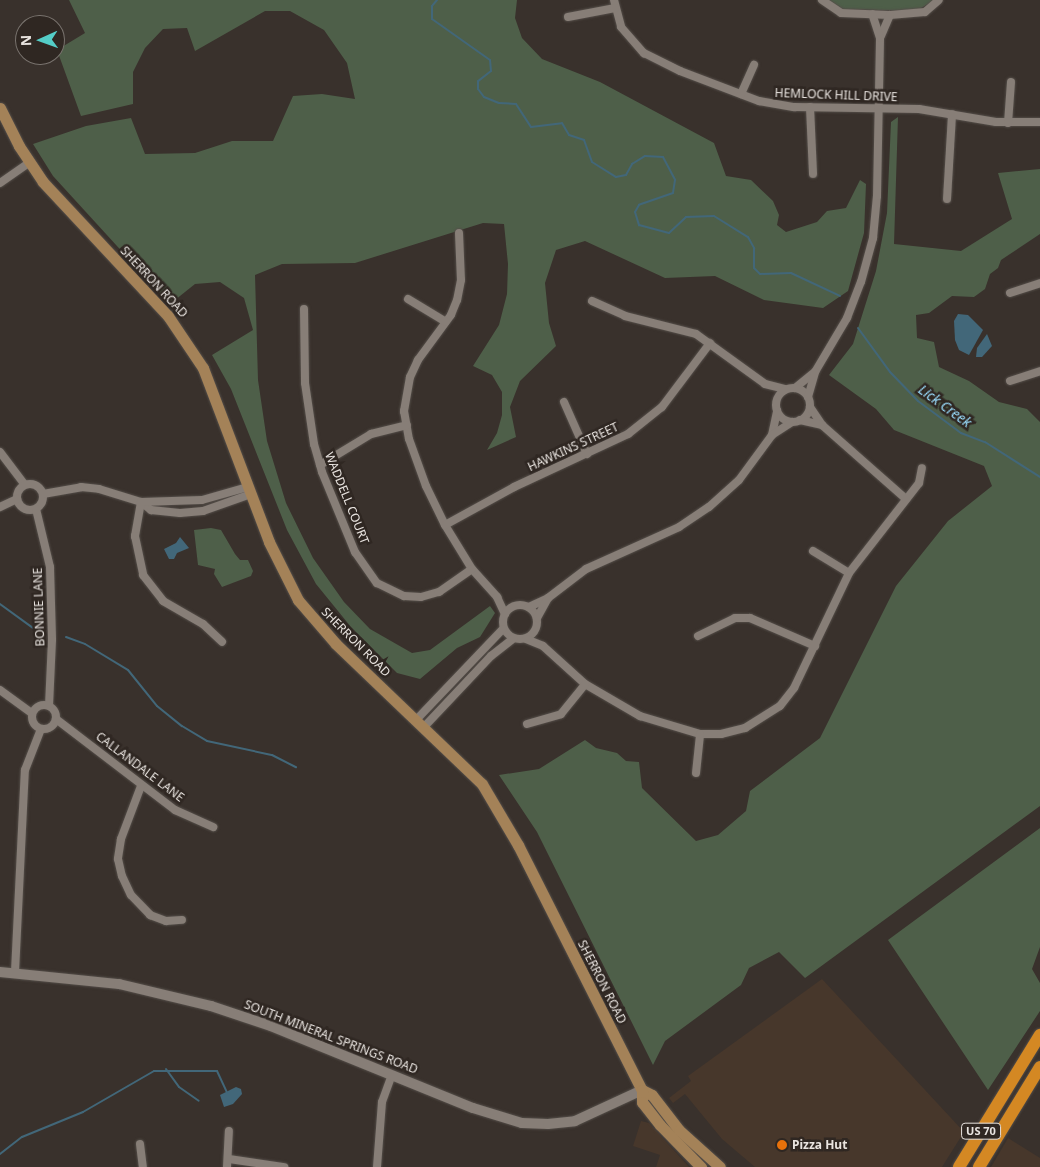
<!DOCTYPE html>
<style>
body{margin:0}
#map{position:relative;width:1040px;height:1167px;overflow:hidden;background:#39312c;font-family:"Noto Sans",sans-serif}
div>[style]{position:absolute}
[style*='--x']{left:calc(var(--x)*1px);top:calc(var(--y)*1px);width:calc(var(--w)*1px);rotate:calc(var(--a)*1deg)}
.commercial>*{inset:0;background:#47372b}
.green>*{inset:0;background:#4e5f49}
.water>*{inset:0;background:#426779}
.stream>*{height:2px;margin:-1px;padding:0 1px;transform-origin:1px;border-radius:1px;background:#426779}
.roads{filter:drop-shadow(0 0 1px #544e49) drop-shadow(0 0 1px #544e49)}
.minor>*{height:8px;margin:-4px;padding:0 4px;transform-origin:4px;border-radius:4px;background:#877e77}
.minor>.ring{margin:-4px;padding:0;box-sizing:content-box;background:none;border:8px solid #877e77;border-radius:50%}
.tertiary>*{height:10px;margin:-5px;padding:0 5px;transform-origin:5px;border-radius:5px;background:#877e77}
.secondary>*{height:11px;margin:-5.5px;padding:0 5.5px;transform-origin:5.5px;border-radius:5.5px;background:#a48258}
.trunk>*{height:12px;margin:-6px;padding:0 6px;transform-origin:6px;border-radius:6px;background:#d48823}
.dots>*{width:14px;height:14px;translate:-50% -50%;box-sizing:border-box;border:2px solid #2f2722;border-radius:50%}
span{translate:-50% -50%;white-space:nowrap;text-align:center;line-height:1.15;-webkit-text-stroke:5px #2f2722;paint-order:stroke}
.shield-label span{padding:1px 4px;background:#2f2722;border:1px solid;border-radius:4px;-webkit-text-stroke-width:0}
.shield-label{font-size:11px;color:#e9e4e0;font-weight:700}
.street-label{font-size:12px;color:#e9e4e0}
.poi-label{font-size:12px;color:#e9e4e0;font-weight:700}
.left{translate:0 -50%;text-align:left}
.water-label{font-size:14px;color:#9addfd;font-style:italic}
.north{position:absolute;left:15px;top:15px;width:50px;height:50px;box-sizing:border-box;background:#2f2722;border:1px solid #79736e;border-radius:50%;rotate:268deg;font-size:14px;font-weight:700;line-height:20px;text-align:center;color:#e9e4e0}
.north::after{content:'';display:block;margin:auto;width:18px;height:22px;background:#54cdc7;clip-path:polygon(50% 0,100% 100%,50% 72%,0 100%)}
</style>
<div id="map">
<div class="commercial">
<i style="clip-path:polygon(822px 979px,964px 1132px,942px 1167px,755px 1167px,722px 1139px,685px 1094px,673px 1103px,669px 1098px,691px 1081px,688px 1076px)"></i>
<i style="clip-path:polygon(641px 1121px,649px 1123px,689px 1167px,656px 1167px,660px 1155px,633px 1146px)"></i>
<i style="clip-path:polygon(1008px 1138px,1040px 1158px,1040px 1167px,991px 1167px)"></i>
</div>
<div class="green">
<i style="clip-path:polygon(69px 0,517px 0,515px 18px,522px 38px,542px 59px,600px 82px,714px 143px,726px 176px,751px 180px,773px 201px,779px 215px,777px 225px,786px 232px,817px 222px,827px 211px,846px 208px,860px 180px,866px 184px,864px 233px,848px 291px,823px 308px,764px 300px,715px 276px,665px 278px,585px 241px,556px 250px,545px 283px,549px 323px,556px 346px,520px 381px,510px 407px,516px 437px,487px 450px,497px 433px,502px 415px,502px 392px,492px 375px,473px 366px,499px 325px,507px 294px,508px 264px,504px 224px,483px 223px,355px 263px,282px 264px,255px 275px,258px 380px,267px 441px,286px 503px,313px 558px,344px 602px,370px 629px,412px 653px,430px 650px,490px 606px,495px 613px,480px 637px,457px 648px,420px 679px,397px 673px,351px 627px,316px 584px,287px 530px,231px 389px,212px 355px,253px 330px,244px 298px,220px 282px,195px 284px,170px 304px,53px 176px,33px 144px,86px 126px,131px 118px,145px 154px,195px 153px,232px 141px,273px 141px,293px 96px,322px 94px,355px 99px,347px 63px,324px 30px,290px 11px,265px 11px,195px 51px,187px 28px,163px 29px,145px 48px,133px 72px,133px 104px,81px 116px,57px 50px,85px 33px)"></i>
<i style="clip-path:polygon(827px 0,935px 0,916px 11px,840px 9px)"></i>
<i style="clip-path:polygon(898px 117px,894px 244px,961px 251px,1012px 219px,998px 173px,1040px 169px,1040px 234px,1001px 260px,998px 268px,990px 274px,985px 289px,974px 297px,952px 296px,929px 313px,916px 315px,917px 338px,934px 342px,939px 367px,969px 381px,999px 402px,1027px 409px,1040px 422px,1040px 806px,805px 978px,779px 952px,749px 968px,741px 985px,665px 1041px,653px 1065px,537px 832px,499px 775px,539px 769px,585px 740px,596px 748px,617px 753px,626px 761px,639px 762px,642px 788px,696px 841px,718px 835px,746px 811px,750px 791px,820px 738px,896px 586px,948px 521px,992px 486px,984px 466px,894px 430px,876px 409px,829px 375px,853px 344px,876px 271px,887px 213px,891px 122px)"></i>
<i style="clip-path:polygon(211px 528px,221px 530px,235px 554px,240px 560px,248px 560px,253px 571px,251px 576px,222px 587px,214px 574px,215px 569px,198px 565px,194px 530px)"></i>
<i style="clip-path:polygon(1040px 828px,1040px 947px,1032px 969px,1040px 983px,1040px 1011px,988px 1090px,888px 940px)"></i>
</div>
<div class="water">
<i style="clip-path:polygon(958px 314px,968px 315px,983px 330px,969px 355px,959px 350px,955px 340px,954px 321px)"></i>
<i style="clip-path:polygon(987px 334px,992px 346px,982px 357px,976px 357px,977px 348px)"></i>
<i style="clip-path:polygon(180px 537px,189px 548px,177px 553px,174px 559px,169px 559px,164px 549px,176px 543px)"></i>
<i style="clip-path:polygon(236px 1087px,241px 1089px,242px 1094px,233px 1104px,224px 1107px,220px 1095px)"></i>
</div>
<div class="stream">
<i style="--x:437;--y:0;--w:8;--a:130"></i>
<i style="--x:432;--y:6;--w:13;--a:90"></i>
<i style="--x:432;--y:19;--w:71;--a:35.3"></i>
<i style="--x:490;--y:60;--w:11;--a:85"></i>
<i style="--x:491;--y:71;--w:16;--a:142"></i>
<i style="--x:478;--y:81;--w:8;--a:90"></i>
<i style="--x:478;--y:89;--w:10;--a:53"></i>
<i style="--x:484;--y:97;--w:16;--a:22"></i>
<i style="--x:499;--y:103;--w:17;--a:3"></i>
<i style="--x:516;--y:104;--w:27;--a:57"></i>
<i style="--x:531;--y:127;--w:31;--a:-7"></i>
<i style="--x:562;--y:123;--w:14;--a:60"></i>
<i style="--x:569;--y:135;--w:16;--a:18"></i>
<i style="--x:584;--y:140;--w:23;--a:70"></i>
<i style="--x:592;--y:162;--w:28;--a:32"></i>
<i style="--x:616;--y:177;--w:10;--a:-11"></i>
<i style="--x:626;--y:175;--w:13;--a:-61"></i>
<i style="--x:632;--y:164;--w:15;--a:-32"></i>
<i style="--x:645;--y:156;--w:18;--a:3"></i>
<i style="--x:663;--y:157;--w:26;--a:62"></i>
<i style="--x:675;--y:180;--w:13;--a:99"></i>
<i style="--x:673;--y:193;--w:36;--a:161"></i>
<i style="--x:639;--y:205;--w:8;--a:120"></i>
<i style="--x:635;--y:212;--w:14;--a:73"></i>
<i style="--x:639;--y:225;--w:31;--a:15"></i>
<i style="--x:669;--y:233;--w:23;--a:-43"></i>
<i style="--x:686;--y:217;--w:28;--a:-2"></i>
<i style="--x:714;--y:216;--w:40;--a:32"></i>
<i style="--x:748;--y:237;--w:13;--a:61"></i>
<i style="--x:754;--y:248;--w:20;--a:90"></i>
<i style="--x:754;--y:268;--w:8;--a:45"></i>
<i style="--x:760;--y:274;--w:31;--a:-2"></i>
<i style="--x:791;--y:273;--w:54;--a:25.1"></i>
<i style="--x:858;--y:328;--w:54;--a:54"></i>
<i style="--x:890;--y:372;--w:40;--a:46"></i>
<i style="--x:918;--y:401;--w:54;--a:36.7"></i>
<i style="--x:961;--y:433;--w:26;--a:21"></i>
<i style="--x:985;--y:442;--w:65;--a:32.5"></i>
<i style="--x:0;--y:604;--w:41;--a:36"></i>
<i style="--x:66;--y:637;--w:20;--a:20"></i>
<i style="--x:85;--y:644;--w:50;--a:31.2"></i>
<i style="--x:128;--y:670;--w:46;--a:51.1"></i>
<i style="--x:157;--y:706;--w:32;--a:39"></i>
<i style="--x:182;--y:726;--w:29;--a:31"></i>
<i style="--x:207;--y:741;--w:66;--a:12.2"></i>
<i style="--x:272;--y:755;--w:27;--a:27"></i>
<i style="--x:166;--y:1069;--w:22;--a:54"></i>
<i style="--x:179;--y:1087;--w:24;--a:35"></i>
<i style="--x:0;--y:1154;--w:28;--a:-38"></i>
<i style="--x:22;--y:1137;--w:66;--a:-22.3"></i>
<i style="--x:83;--y:1112;--w:82;--a:-30"></i>
<i style="--x:154;--y:1071;--w:63;--a:0"></i>
<i style="--x:217;--y:1071;--w:23;--a:65"></i>
</div>
<div class="roads">
<div class="minor">
<i style="--x:614;--y:0;--w:28;--a:75"></i>
<i style="--x:621;--y:27;--w:35;--a:49"></i>
<i style="--x:644;--y:53;--w:40;--a:26.6"></i>
<i style="--x:680;--y:71;--w:85;--a:20.8"></i>
<i style="--x:759;--y:101;--w:36;--a:10"></i>
<i style="--x:794;--y:107;--w:125;--a:0.9"></i>
<i style="--x:919;--y:109;--w:78;--a:9.6"></i>
<i style="--x:996;--y:122;--w:44;--a:0"></i>
<i style="--x:822;--y:0;--w:23;--a:34"></i>
<i style="--x:841;--y:13;--w:49;--a:2.3"></i>
<i style="--x:890;--y:15;--w:35;--a:-5"></i>
<i style="--x:925;--y:12;--w:18;--a:-41"></i>
<i style="--x:568;--y:17;--w:48;--a:-10.8"></i>
<i style="--x:881;--y:36;--w:23;--a:-67"></i>
<i style="--x:741;--y:94;--w:32;--a:-66"></i>
<i style="--x:810;--y:107;--w:67;--a:87.4"></i>
<i style="--x:1008;--y:123;--w:41;--a:-85.8"></i>
<i style="--x:0;--y:183;--w:35;--a:-35"></i>
<i style="--x:947;--y:199;--w:85;--a:-86.6"></i>
<i style="--x:459;--y:233;--w:47;--a:87.6"></i>
<i style="--x:461;--y:280;--w:20;--a:101"></i>
<i style="--x:457;--y:300;--w:16;--a:112"></i>
<i style="--x:451;--y:315;--w:56;--a:126.3"></i>
<i style="--x:418;--y:360;--w:19;--a:115"></i>
<i style="--x:410;--y:377;--w:35;--a:100"></i>
<i style="--x:404;--y:411;--w:28;--a:80"></i>
<i style="--x:409;--y:439;--w:50;--a:70.1"></i>
<i style="--x:426;--y:486;--w:43;--a:64"></i>
<i style="--x:445;--y:525;--w:52;--a:58.5"></i>
<i style="--x:472;--y:569;--w:38;--a:48"></i>
<i style="--x:497;--y:597;--w:19;--a:65"></i>
<i style="--x:1010;--y:293;--w:32;--a:-18"></i>
<i style="--x:408;--y:299;--w:44;--a:31.2"></i>
<i style="--x:592;--y:301;--w:36;--a:24"></i>
<i style="--x:625;--y:316;--w:73;--a:14.2"></i>
<i style="--x:696;--y:334;--w:85;--a:35.9"></i>
<i style="--x:765;--y:384;--w:21;--a:14"></i>
<i style="--x:304;--y:309;--w:74;--a:89.2"></i>
<i style="--x:305;--y:383;--w:62;--a:81.6"></i>
<i style="--x:314;--y:444;--w:29;--a:74"></i>
<i style="--x:322;--y:472;--w:87;--a:67.6"></i>
<i style="--x:355;--y:552;--w:38;--a:55"></i>
<i style="--x:377;--y:583;--w:30;--a:26"></i>
<i style="--x:404;--y:596;--w:17;--a:3"></i>
<i style="--x:421;--y:597;--w:19;--a:-16"></i>
<i style="--x:439;--y:592;--w:40;--a:-34.9"></i>
<i style="--x:1010;--y:381;--w:32;--a:-18"></i>
<i style="--x:795;--y:388;--w:26;--a:-39"></i>
<i style="--x:815;--y:372;--w:63;--a:-59.3"></i>
<i style="--x:847;--y:318;--w:39;--a:-69"></i>
<i style="--x:861;--y:282;--w:46;--a:-74.7"></i>
<i style="--x:873;--y:238;--w:42;--a:-84.6"></i>
<i style="--x:877;--y:196;--w:158;--a:-88.9"></i>
<i style="--x:880;--y:38;--w:25;--a:-108"></i>
<i class="ring" style="left:776px;top:388px;width:26px;height:26px"></i>
<i style="--x:808;--y:397;--w:26;--a:-74"></i>
<i style="--x:564;--y:402;--w:57;--a:66.1"></i>
<i style="--x:810;--y:407;--w:22;--a:56"></i>
<i style="--x:822;--y:425;--w:112;--a:41.4"></i>
<i style="--x:800;--y:420;--w:23;--a:13"></i>
<i style="--x:772;--y:435;--w:25;--a:-78"></i>
<i style="--x:0;--y:452;--w:41;--a:52.9"></i>
<i style="--x:320;--y:465;--w:60;--a:-31.3"></i>
<i style="--x:371;--y:434;--w:37;--a:-14"></i>
<i class="ring" style="left:17px;top:484px;width:18px;height:18px"></i>
<i style="--x:43;--y:494;--w:39;--a:-10"></i>
<i style="--x:81;--y:487;--w:18;--a:6"></i>
<i style="--x:99;--y:489;--w:44;--a:17.2"></i>
<i style="--x:141;--y:502;--w:13;--a:39"></i>
<i style="--x:151;--y:510;--w:29;--a:6"></i>
<i style="--x:180;--y:513;--w:23;--a:-5"></i>
<i style="--x:203;--y:511;--w:51;--a:-19.5"></i>
<i style="--x:141;--y:502;--w:35;--a:100"></i>
<i style="--x:135;--y:536;--w:40;--a:78"></i>
<i style="--x:143;--y:575;--w:33;--a:52"></i>
<i style="--x:163;--y:601;--w:46;--a:29.9"></i>
<i style="--x:203;--y:624;--w:26;--a:43"></i>
<i style="--x:141;--y:502;--w:61;--a:-1.9"></i>
<i style="--x:202;--y:500;--w:48;--a:-15.8"></i>
<i style="--x:0;--y:507;--w:19;--a:-25"></i>
<i style="--x:36;--y:509;--w:60;--a:76.4"></i>
<i style="--x:50;--y:567;--w:73;--a:88.4"></i>
<i style="--x:52;--y:640;--w:66;--a:92.6"></i>
<i style="--x:445;--y:525;--w:79;--a:-28.8"></i>
<i style="--x:514;--y:487;--w:126;--a:-24.9"></i>
<i style="--x:628;--y:434;--w:43;--a:-38.5"></i>
<i style="--x:662;--y:407;--w:80;--a:-53.1"></i>
<i style="--x:813;--y:551;--w:42;--a:31.4"></i>
<i class="ring" style="left:503px;top:605px;width:26px;height:26px"></i>
<i style="--x:529;--y:607;--w:21;--a:-25"></i>
<i style="--x:548;--y:598;--w:48;--a:-37.3"></i>
<i style="--x:586;--y:569;--w:102;--a:-24.3"></i>
<i style="--x:679;--y:527;--w:36;--a:-34"></i>
<i style="--x:709;--y:507;--w:40;--a:-42"></i>
<i style="--x:739;--y:480;--w:56;--a:-53.7"></i>
<i style="--x:772;--y:435;--w:24;--a:-33"></i>
<i style="--x:537;--y:618;--w:23;--a:-61"></i>
<i style="--x:698;--y:636;--w:41;--a:-25.9"></i>
<i style="--x:735;--y:618;--w:15;--a:0"></i>
<i style="--x:750;--y:618;--w:71;--a:23.3"></i>
<i style="--x:526;--y:639;--w:18;--a:22"></i>
<i style="--x:543;--y:646;--w:57;--a:42.1"></i>
<i style="--x:585;--y:684;--w:64;--a:30.2"></i>
<i style="--x:640;--y:716;--w:63;--a:16.7"></i>
<i style="--x:700;--y:734;--w:21;--a:0"></i>
<i style="--x:721;--y:734;--w:25;--a:-14"></i>
<i style="--x:745;--y:728;--w:41;--a:-32.2"></i>
<i style="--x:780;--y:706;--w:23;--a:-52"></i>
<i style="--x:794;--y:688;--w:127;--a:-64.4"></i>
<i style="--x:849;--y:573;--w:114;--a:-52.1"></i>
<i style="--x:919;--y:483;--w:15;--a:-79"></i>
<i style="--x:0;--y:690;--w:39;--a:36"></i>
<i class="ring" style="left:32px;top:705px;width:16px;height:16px"></i>
<i style="--x:56;--y:719;--w:150;--a:37.4"></i>
<i style="--x:175;--y:810;--w:42;--a:24.1"></i>
<i style="--x:417;--y:719;--w:124;--a:-46.3"></i>
<i style="--x:527;--y:724;--w:35;--a:-16"></i>
<i style="--x:561;--y:714;--w:38;--a:-51"></i>
<i style="--x:424;--y:727;--w:98;--a:-46.7"></i>
<i style="--x:491;--y:656;--w:28;--a:-38"></i>
<i style="--x:696;--y:773;--w:39;--a:-84"></i>
<i style="--x:141;--y:786;--w:57;--a:110.7"></i>
<i style="--x:121;--y:839;--w:20;--a:99"></i>
<i style="--x:118;--y:859;--w:17;--a:77"></i>
<i style="--x:122;--y:876;--w:21;--a:65"></i>
<i style="--x:131;--y:895;--w:28;--a:46"></i>
<i style="--x:150;--y:915;--w:17;--a:21"></i>
<i style="--x:166;--y:921;--w:16;--a:-4"></i>
<i style="--x:15;--y:972;--w:202;--a:-87.2"></i>
<i style="--x:25;--y:770;--w:44;--a:-68.7"></i>
<i style="--x:140;--y:1144;--w:23;--a:83"></i>
<i style="--x:229;--y:1159;--w:56;--a:8.3"></i>
<i style="--x:227;--y:1167;--w:36;--a:-87"></i>
<i style="--x:377;--y:1167;--w:65;--a:-85.6"></i>
<i style="--x:382;--y:1102;--w:29;--a:-70"></i>
</div>
<div class="tertiary">
<i style="--x:0;--y:972;--w:120;--a:5.8"></i>
<i style="--x:119;--y:984;--w:95;--a:13.4"></i>
<i style="--x:211;--y:1006;--w:63;--a:18.4"></i>
<i style="--x:271;--y:1026;--w:218;--a:22.1"></i>
<i style="--x:473;--y:1108;--w:51;--a:17"></i>
<i style="--x:522;--y:1123;--w:26;--a:2"></i>
<i style="--x:548;--y:1124;--w:27;--a:-6"></i>
<i style="--x:575;--y:1121;--w:74;--a:-24.8"></i>
</div>
<div class="secondary">
<i style="--x:0;--y:108;--w:42;--a:63.4"></i>
<i style="--x:19;--y:146;--w:43;--a:56.3"></i>
<i style="--x:43;--y:182;--w:183;--a:47"></i>
<i style="--x:168;--y:316;--w:63;--a:56.1"></i>
<i style="--x:203;--y:368;--w:186;--a:69.2"></i>
<i style="--x:269;--y:542;--w:65;--a:63.4"></i>
<i style="--x:298;--y:600;--w:58;--a:49.2"></i>
<i style="--x:336;--y:644;--w:202;--a:43.8"></i>
<i style="--x:482;--y:784;--w:71;--a:59.5"></i>
<i style="--x:518;--y:845;--w:275;--a:63.2"></i>
<i style="--x:642;--y:1090;--w:11;--a:27"></i>
<i style="--x:652;--y:1095;--w:44;--a:52.4"></i>
<i style="--x:679;--y:1130;--w:55;--a:42.1"></i>
<i style="--x:642;--y:1090;--w:12;--a:90"></i>
<i style="--x:642;--y:1102;--w:29;--a:52"></i>
<i style="--x:660;--y:1125;--w:59;--a:45.7"></i>
</div>
<div class="trunk">
<i style="--x:959;--y:1167;--w:155;--a:-58.5"></i>
<i style="--x:979;--y:1167;--w:117;--a:-58.6"></i>
</div>
</div>
<div class="dots">
<i style="left:782px;top:1145px;background:#e8710a"></i>
</div>
<div class="shield-label">
<span style="left:981px;top:1131px">US 70</span>
</div>
<div class="street-label">
<span style="left:836px;top:95px;rotate:2deg">HEMLOCK HILL DRIVE</span>
<span style="left:154px;top:282px;rotate:47deg">SHERRON ROAD</span>
<span style="left:573px;top:447px;rotate:-25deg">HAWKINS STREET</span>
<span style="left:347px;top:498px;rotate:68deg">WADDELL COURT</span>
<span style="left:39px;top:607px;rotate:-92deg">BONNIE LANE</span>
<span style="left:356px;top:642px;rotate:45deg">SHERRON ROAD</span>
<span style="left:140px;top:767px;rotate:37deg">CALLANDALE LANE</span>
<span style="left:602px;top:982px;rotate:63deg">SHERRON ROAD</span>
<span style="left:331px;top:1037px;rotate:21deg">SOUTH MINERAL SPRINGS ROAD</span>
</div>
<div class="poi-label">
<span class="left" style="left:792px;top:1145px">Pizza Hut</span>
</div>
<div class="water-label">
<span style="left:945px;top:406px;rotate:36deg">Lick Creek</span>
</div>
<div class="north">N</div>
</div>
